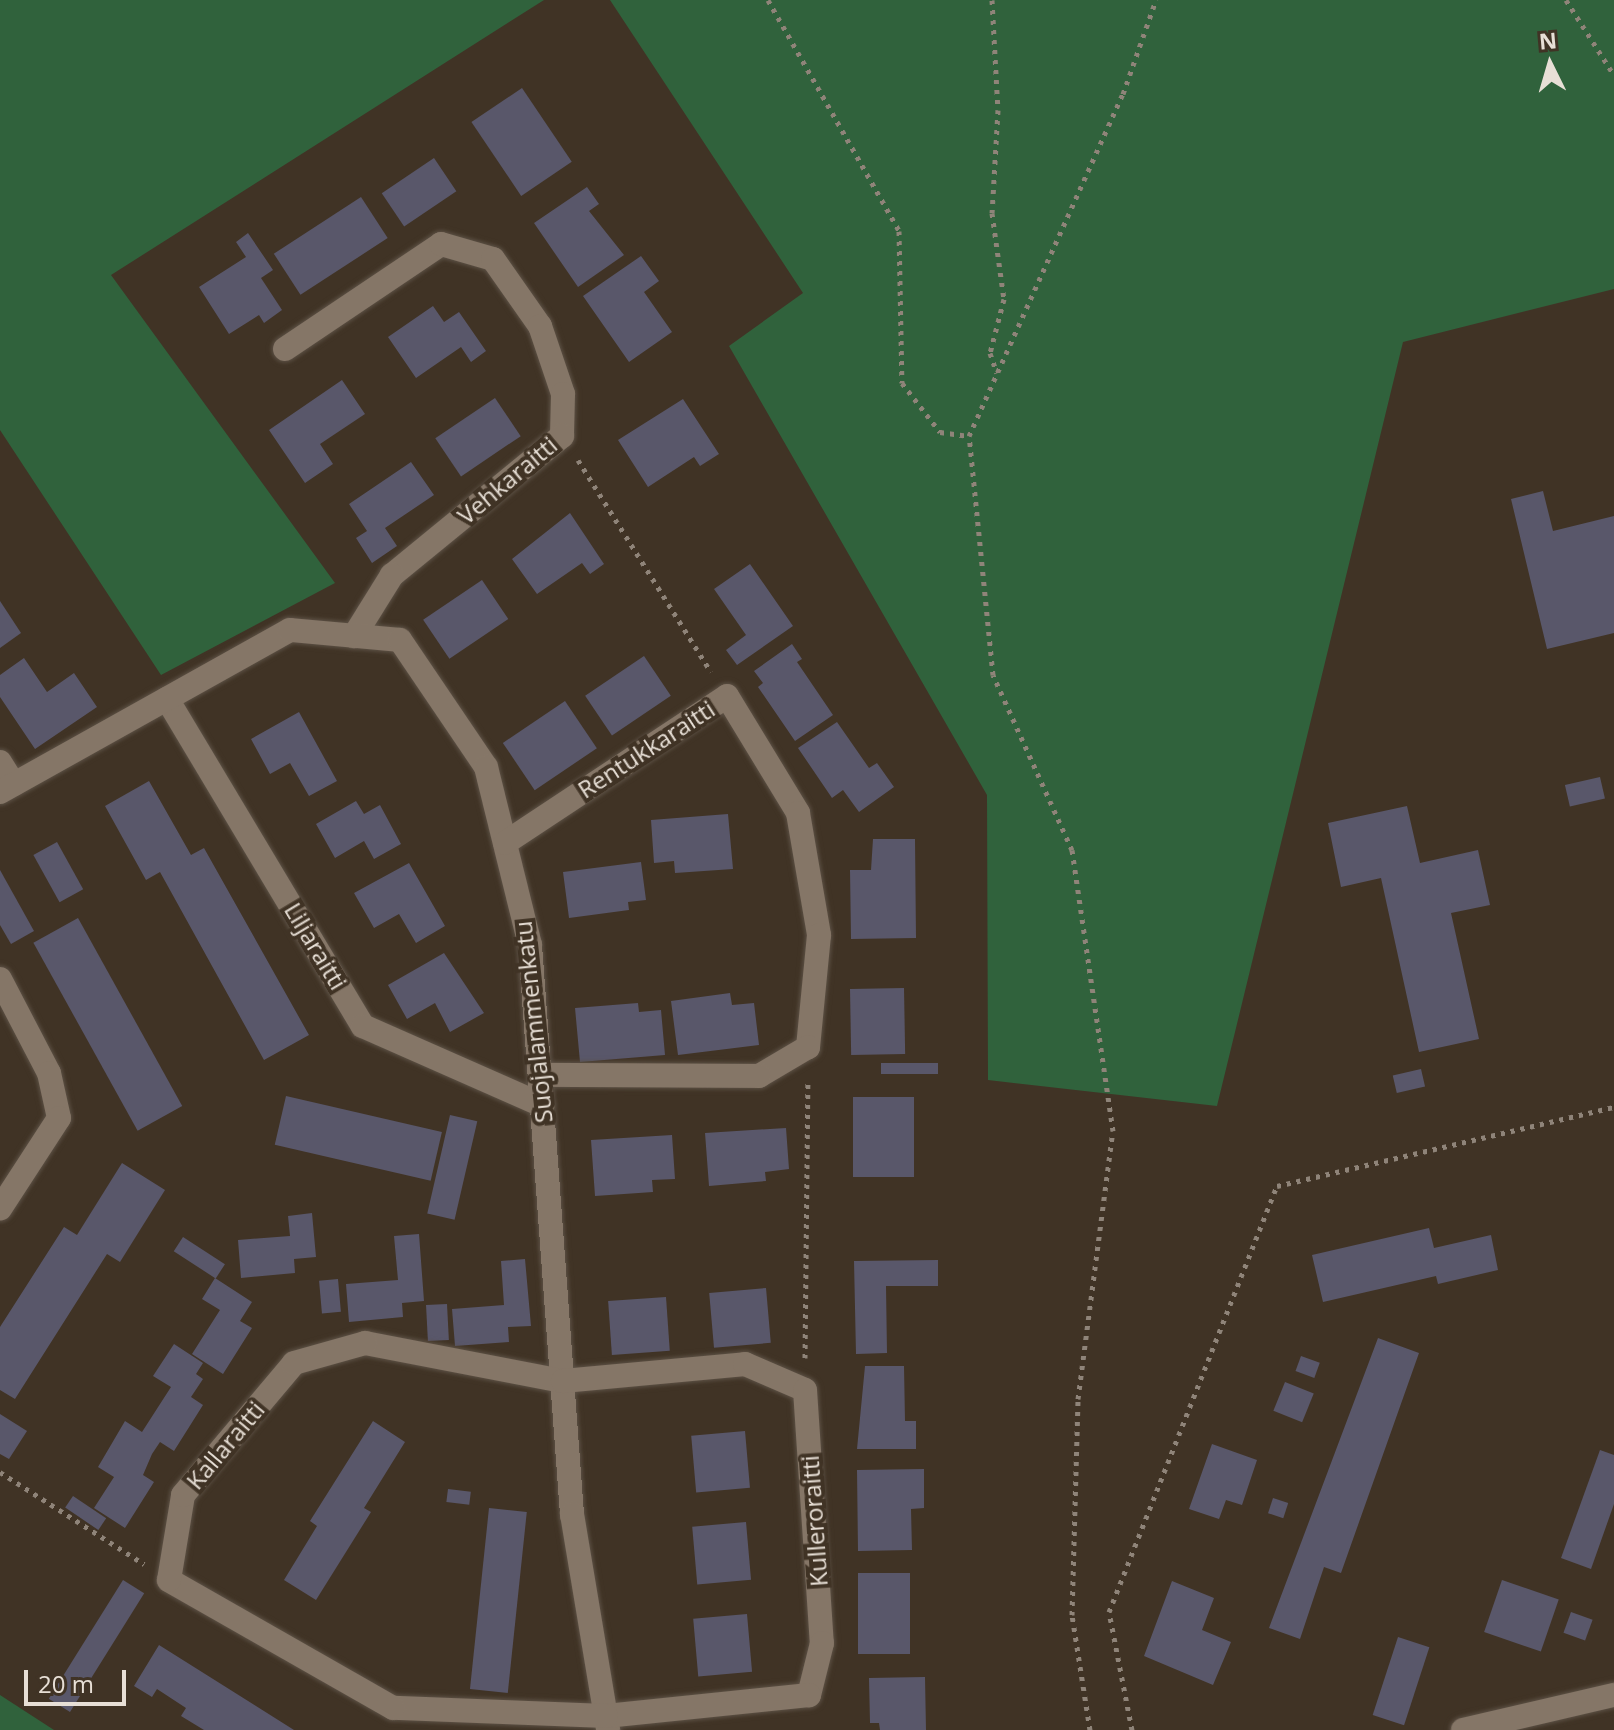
<!DOCTYPE html>
<style>
body{margin:0}
#map{position:relative;width:1614px;height:1730px;overflow:hidden;background:#403325;font-family:"Open Sans",sans-serif}
div>[style]{position:absolute}
[style*='--x']{left:calc(var(--x)*1px);top:calc(var(--y)*1px);width:calc(var(--w)*1px);rotate:calc(var(--a)*1deg)}
.green>*{inset:0;background:#30623c}
.building>*{inset:0;background:#59576a;transform-origin:0 0}
.path>*{height:5px;margin-top:-2.5px;transform-origin:0;background:repeating-linear-gradient(90deg,#8f8479 0 4px,transparent 0 10px)}
.roads{filter:drop-shadow(0 0 2px #5c5145) drop-shadow(0 0 2px #5c5145)}
.street>*{height:24px;margin:-12px;padding:0 12px;transform-origin:12px;border-radius:12px;background:#857667}
span{translate:-50% -50%;white-space:nowrap;text-align:center;line-height:1.15;-webkit-text-stroke:8px #403325;paint-order:stroke}
.street-label{font-size:24px;color:#e7dfd6}
.north{position:absolute;left:1510px;top:24px;width:80px;height:80px;-webkit-text-stroke:6px #403325;paint-order:stroke;rotate:355deg;font-size:22px;font-weight:700;line-height:32px;text-align:center;color:#e7dfd6}
.north::after{content:'';display:block;margin:auto;width:28px;height:36px;background:#e7dfd6;clip-path:polygon(50% 0,100% 100%,50% 72%,0 100%)}
.scale{position:absolute;left:24px;top:1670px;width:102px;height:36px;box-sizing:border-box;border:4px solid #e7dfd6;border-top:0;padding-left:10px;font-size:24px;line-height:28px;white-space:nowrap;color:#e7dfd6;-webkit-text-stroke:6px #403325;paint-order:stroke}
</style>
<div id="map">
<div class="green">
<i style="clip-path:polygon(0 0,544px 0,111px 275px,335px 583px,161px 675px,0 430px)"></i>
<i style="clip-path:polygon(610px 0,1614px 0,1614px 289px,1403px 342px,1217px 1106px,988px 1080px,987px 795px,729px 346px,803px 293px)"></i>
<i style="clip-path:polygon(0 1695px,54px 1730px,0 1730px)"></i>
</div>
<div class="building">
<i style="left:522px;top:88px;width:89px;height:61px;rotate:56deg"></i>
<i style="left:434px;top:158px;width:40px;height:63px;rotate:56deg"></i>
<i style="clip-path:polygon(587px 187px,599px 204px,589px 211px,624px 255px,578px 287px,534px 223px)"></i>
<i style="left:361px;top:197px;width:49px;height:104px;rotate:57deg"></i>
<i style="clip-path:polygon(248px 233px,273px 270px,261px 278px,282px 310px,264px 323px,259px 315px,229px 334px,199px 287px,246px 257px,236px 242px)"></i>
<i style="clip-path:polygon(641px 256px,659px 281px,644px 292px,672px 332px,629px 362px,583px 296px)"></i>
<i style="clip-path:polygon(433px 306px,444px 322px,459px 312px,486px 351px,471px 362px,461px 347px,416px 378px,388px 337px)"></i>
<i style="clip-path:polygon(342px 380px,365px 414px,320px 444px,333px 464px,305px 483px,269px 430px)"></i>
<i style="left:495px;top:398px;width:46px;height:72px;rotate:56deg"></i>
<i style="clip-path:polygon(683px 399px,719px 454px,700px 466px,694px 457px,648px 487px,618px 440px)"></i>
<i style="clip-path:polygon(411px 462px,434px 495px,385px 528px,397px 546px,372px 563px,356px 538px,367px 531px,349px 504px)"></i>
<i style="clip-path:polygon(1543px 491px,1553px 531px,1614px 516px,1614px 633px,1547px 649px,1511px 499px)"></i>
<i style="clip-path:polygon(570px 513px,604px 564px,590px 574px,582px 563px,537px 594px,512px 559px)"></i>
<i style="clip-path:polygon(750px 564px,793px 626px,737px 665px,726px 650px,746px 635px,714px 589px)"></i>
<i style="left:482px;top:580px;width:47px;height:71px;rotate:56deg"></i>
<i style="clip-path:polygon(0 601px,21px 633px,0 648px)"></i>
<i style="clip-path:polygon(792px 644px,802px 659px,797px 662px,833px 715px,795px 741px,758px 687px,763px 683px,754px 671px)"></i>
<i style="left:644px;top:656px;width:48px;height:71px;rotate:56deg"></i>
<i style="clip-path:polygon(24px 658px,47px 692px,74px 673px,97px 707px,35px 749px,0 697px,0 675px)"></i>
<i style="left:565px;top:701px;width:57px;height:75px;rotate:56deg"></i>
<i style="clip-path:polygon(299px 712px,337px 781px,309px 796px,290px 763px,270px 774px,251px 739px)"></i>
<i style="clip-path:polygon(837px 722px,869px 768px,877px 763px,894px 787px,859px 812px,843px 790px,832px 798px,798px 748px)"></i>
<i style="left:1600px;top:777px;width:22px;height:36px;rotate:77deg"></i>
<i style="clip-path:polygon(149px 781px,191px 855px,204px 848px,309px 1035px,264px 1060px,160px 872px,146px 880px,105px 806px)"></i>
<i style="clip-path:polygon(356px 801px,364px 814px,380px 805px,401px 844px,374px 859px,364px 841px,335px 858px,316px 824px)"></i>
<i style="clip-path:polygon(1407px 806px,1420px 863px,1478px 850px,1490px 905px,1451px 913px,1479px 1039px,1419px 1052px,1381px 878px,1341px 887px,1328px 823px)"></i>
<i style="clip-path:polygon(728px 814px,733px 869px,675px 873px,674px 861px,654px 863px,651px 820px)"></i>
<i style="clip-path:polygon(873px 839px,915px 839px,916px 938px,851px 939px,850px 870px,871px 870px)"></i>
<i style="left:57px;top:842px;width:54px;height:27px;rotate:61deg"></i>
<i style="clip-path:polygon(641px 862px,646px 900px,628px 902px,629px 910px,569px 918px,563px 872px)"></i>
<i style="clip-path:polygon(409px 863px,445px 926px,416px 943px,399px 914px,374px 928px,354px 893px)"></i>
<i style="clip-path:polygon(0 870px,34px 931px,11px 944px,0 925px)"></i>
<i style="left:78px;top:918px;width:215px;height:51px;rotate:61deg"></i>
<i style="clip-path:polygon(444px 953px,484px 1013px,450px 1032px,435px 1003px,407px 1019px,388px 985px)"></i>
<i style="left:904px;top:988px;width:66px;height:54px;rotate:89deg"></i>
<i style="clip-path:polygon(730px 993px,732px 1005px,754px 1003px,759px 1045px,678px 1055px,671px 1001px)"></i>
<i style="clip-path:polygon(638px 1003px,639px 1012px,661px 1010px,665px 1055px,580px 1062px,575px 1008px)"></i>
<i style="left:938px;top:1063px;width:11px;height:57px;rotate:90deg"></i>
<i style="left:1421px;top:1069px;width:18px;height:29px;rotate:77deg"></i>
<i style="left:286px;top:1096px;width:160px;height:50px;rotate:13deg"></i>
<i style="left:853px;top:1097px;width:61px;height:80px"></i>
<i style="left:450px;top:1115px;width:28px;height:101px;rotate:13deg"></i>
<i style="clip-path:polygon(786px 1128px,789px 1169px,765px 1172px,766px 1181px,709px 1186px,705px 1133px)"></i>
<i style="clip-path:polygon(672px 1135px,675px 1179px,652px 1180px,653px 1192px,595px 1196px,591px 1140px)"></i>
<i style="clip-path:polygon(122px 1163px,165px 1190px,120px 1262px,107px 1254px,15px 1399px,0 1390px,0 1327px,64px 1227px,77px 1235px)"></i>
<i style="clip-path:polygon(312px 1213px,316px 1257px,294px 1259px,295px 1273px,241px 1278px,238px 1240px,290px 1236px,288px 1216px)"></i>
<i style="clip-path:polygon(1429px 1228px,1434px 1248px,1491px 1235px,1498px 1270px,1438px 1284px,1436px 1276px,1323px 1302px,1312px 1255px)"></i>
<i style="clip-path:polygon(419px 1234px,424px 1301px,402px 1303px,403px 1317px,349px 1322px,346px 1284px,398px 1280px,394px 1236px)"></i>
<i style="left:183px;top:1237px;width:50px;height:17px;rotate:33deg"></i>
<i style="clip-path:polygon(525px 1259px,531px 1326px,508px 1327px,509px 1342px,455px 1346px,452px 1309px,504px 1305px,501px 1261px)"></i>
<i style="clip-path:polygon(938px 1260px,938px 1286px,886px 1286px,887px 1353px,856px 1354px,854px 1261px)"></i>
<i style="clip-path:polygon(215px 1278px,252px 1302px,240px 1321px,252px 1328px,223px 1374px,192px 1354px,220px 1310px,202px 1299px)"></i>
<i style="left:338px;top:1279px;width:33px;height:19px;rotate:85deg"></i>
<i style="left:766px;top:1288px;width:55px;height:57px;rotate:85deg"></i>
<i style="left:666px;top:1297px;width:54px;height:58px;rotate:86deg"></i>
<i style="left:447px;top:1304px;width:36px;height:21px;rotate:87deg"></i>
<i style="clip-path:polygon(1378px 1338px,1419px 1353px,1341px 1573px,1324px 1567px,1300px 1639px,1269px 1628px)"></i>
<i style="clip-path:polygon(174px 1344px,203px 1363px,196px 1374px,203px 1379px,191px 1397px,203px 1405px,174px 1451px,160px 1442px,152px 1454px,143px 1475px,154px 1482px,125px 1528px,94px 1508px,114px 1477px,98px 1467px,125px 1421px,142px 1432px,171px 1387px,153px 1376px)"></i>
<i style="left:1301px;top:1356px;width:20px;height:16px;rotate:20deg"></i>
<i style="clip-path:polygon(865px 1366px,904px 1366px,905px 1421px,916px 1421px,916px 1449px,857px 1449px)"></i>
<i style="left:1285px;top:1382px;width:31px;height:31px;rotate:22deg"></i>
<i style="clip-path:polygon(0 1414px,27px 1431px,9px 1459px,0 1454px)"></i>
<i style="clip-path:polygon(373px 1421px,405px 1442px,364px 1508px,371px 1512px,316px 1600px,284px 1580px,317px 1526px,310px 1521px)"></i>
<i style="left:745px;top:1431px;width:57px;height:54px;rotate:85deg"></i>
<i style="clip-path:polygon(1212px 1444px,1257px 1460px,1242px 1505px,1226px 1500px,1219px 1519px,1189px 1509px)"></i>
<i style="clip-path:polygon(1600px 1450px,1614px 1455px,1614px 1504px,1591px 1569px,1561px 1558px)"></i>
<i style="clip-path:polygon(924px 1469px,924px 1508px,911px 1509px,912px 1550px,858px 1551px,857px 1470px)"></i>
<i style="left:448px;top:1489px;width:23px;height:13px;rotate:7deg"></i>
<i style="left:73px;top:1496px;width:40px;height:14px;rotate:34deg"></i>
<i style="left:1273px;top:1498px;width:16px;height:16px;rotate:18deg"></i>
<i style="left:489px;top:1508px;width:38px;height:182px;rotate:6deg"></i>
<i style="left:746px;top:1522px;width:58px;height:54px;rotate:85deg"></i>
<i style="left:858px;top:1573px;width:52px;height:81px"></i>
<i style="left:123px;top:1580px;width:25px;height:140px;rotate:32deg"></i>
<i style="left:1502px;top:1580px;width:60px;height:55px;rotate:19deg"></i>
<i style="clip-path:polygon(1172px 1581px,1214px 1598px,1202px 1630px,1231px 1642px,1213px 1685px,1144px 1656px)"></i>
<i style="left:1571px;top:1612px;width:23px;height:22px;rotate:20deg"></i>
<i style="left:747px;top:1614px;width:58px;height:54px;rotate:85deg"></i>
<i style="left:1398px;top:1637px;width:33px;height:82px;rotate:18deg"></i>
<i style="clip-path:polygon(159px 1645px,294px 1730px,204px 1730px,181px 1716px,186px 1708px,157px 1689px,152px 1697px,134px 1686px)"></i>
<i style="clip-path:polygon(925px 1677px,926px 1730px,880px 1730px,879px 1723px,870px 1723px,869px 1678px)"></i>
</div>
<div class="path">
<i style="--x:768;--y:0;--w:266;--a:60.4"></i>
<i style="--x:899;--y:231;--w:152;--a:88.9"></i>
<i style="--x:902;--y:383;--w:62;--a:52.2"></i>
<i style="--x:940;--y:432;--w:29;--a:8"></i>
<i style="--x:992;--y:0;--w:110;--a:86.9"></i>
<i style="--x:998;--y:110;--w:103;--a:93.3"></i>
<i style="--x:992;--y:213;--w:87;--a:82.1"></i>
<i style="--x:1004;--y:299;--w:56;--a:104.5"></i>
<i style="--x:990;--y:353;--w:21;--a:71"></i>
<i style="--x:1566;--y:0;--w:89;--a:57.4"></i>
<i style="--x:578;--y:460;--w:250;--a:57.9"></i>
<i style="--x:805;--y:1358;--w:278;--a:-89.4"></i>
<i style="--x:0;--y:1472;--w:171;--a:32.6"></i>
<i style="--x:1090;--y:1730;--w:116;--a:-98.9"></i>
<i style="--x:1072;--y:1615;--w:216;--a:-88.4"></i>
<i style="--x:1078;--y:1399;--w:270;--a:-82.6"></i>
<i style="--x:1113;--y:1131;--w:284;--a:-98.3"></i>
<i style="--x:1072;--y:850;--w:192;--a:-114.3"></i>
<i style="--x:993;--y:675;--w:240;--a:-95.7"></i>
<i style="--x:969;--y:436;--w:375;--a:-65.8"></i>
<i style="--x:1123;--y:94;--w:100;--a:-70.7"></i>
<i style="--x:1132;--y:1730;--w:120;--a:-101"></i>
<i style="--x:1109;--y:1612;--w:458;--a:-68.5"></i>
<i style="--x:1277;--y:1186;--w:346;--a:-13.2"></i>
</div>
<div class="roads">
<div class="street">
<i style="--x:285;--y:349;--w:188;--a:-33.9"></i>
<i style="--x:441;--y:244;--w:54;--a:16.1"></i>
<i style="--x:493;--y:259;--w:82;--a:55"></i>
<i style="--x:540;--y:326;--w:72;--a:71.3"></i>
<i style="--x:563;--y:394;--w:42;--a:91.4"></i>
<i style="--x:562;--y:436;--w:220;--a:140.7"></i>
<i style="--x:392;--y:575;--w:72;--a:121.9"></i>
<i style="--x:167;--y:699;--w:381;--a:59.1"></i>
<i style="--x:363;--y:1026;--w:196;--a:23.8"></i>
<i style="--x:0;--y:762;--w:26;--a:58"></i>
<i style="--x:0;--y:792;--w:332;--a:-29.2"></i>
<i style="--x:290;--y:630;--w:110;--a:5.2"></i>
<i style="--x:400;--y:640;--w:153;--a:55.9"></i>
<i style="--x:486;--y:767;--w:183;--a:76.1"></i>
<i style="--x:530;--y:945;--w:571;--a:85.78"></i>
<i style="--x:572;--y:1514;--w:219;--a:80.5"></i>
<i style="--x:505;--y:843;--w:266;--a:-33.5"></i>
<i style="--x:727;--y:696;--w:137;--a:58.7"></i>
<i style="--x:798;--y:813;--w:124;--a:80.2"></i>
<i style="--x:819;--y:935;--w:113;--a:95.6"></i>
<i style="--x:808;--y:1047;--w:57;--a:149.4"></i>
<i style="--x:759;--y:1076;--w:219;--a:-179.7"></i>
<i style="--x:0;--y:979;--w:106;--a:62.5"></i>
<i style="--x:49;--y:1073;--w:46;--a:77.5"></i>
<i style="--x:59;--y:1118;--w:108;--a:123"></i>
<i style="--x:365;--y:1343;--w:202;--a:10.9"></i>
<i style="--x:563;--y:1381;--w:183;--a:-5.3"></i>
<i style="--x:745;--y:1364;--w:65;--a:23.4"></i>
<i style="--x:805;--y:1390;--w:254;--a:86.2"></i>
<i style="--x:822;--y:1643;--w:54;--a:104"></i>
<i style="--x:809;--y:1695;--w:204;--a:174.1"></i>
<i style="--x:606;--y:1716;--w:213;--a:-177.8"></i>
<i style="--x:393;--y:1708;--w:258;--a:-150.3"></i>
<i style="--x:169;--y:1580;--w:86;--a:-80.6"></i>
<i style="--x:183;--y:1495;--w:172;--a:-49.9"></i>
<i style="--x:294;--y:1363;--w:74;--a:-15.7"></i>
<i style="--x:1463;--y:1730;--w:155;--a:-13.1"></i>
</div>
</div>
<div class="street-label">
<span style="left:507px;top:480px;rotate:-40deg">Vehkaraitti</span>
<span style="left:646px;top:749px;rotate:-33deg">Rentukkaraitti</span>
<span style="left:316px;top:946px;rotate:59deg">Liljaraitti</span>
<span style="left:533px;top:1022px;rotate:-96deg">Suojalammenkatu</span>
<span style="left:225px;top:1445px;rotate:-50deg">Kallaraitti</span>
<span style="left:814px;top:1521px;rotate:-94deg">Kulleroraitti</span>
</div>
<div class="north">N</div>
<div class="scale">20 m</div>
</div>
